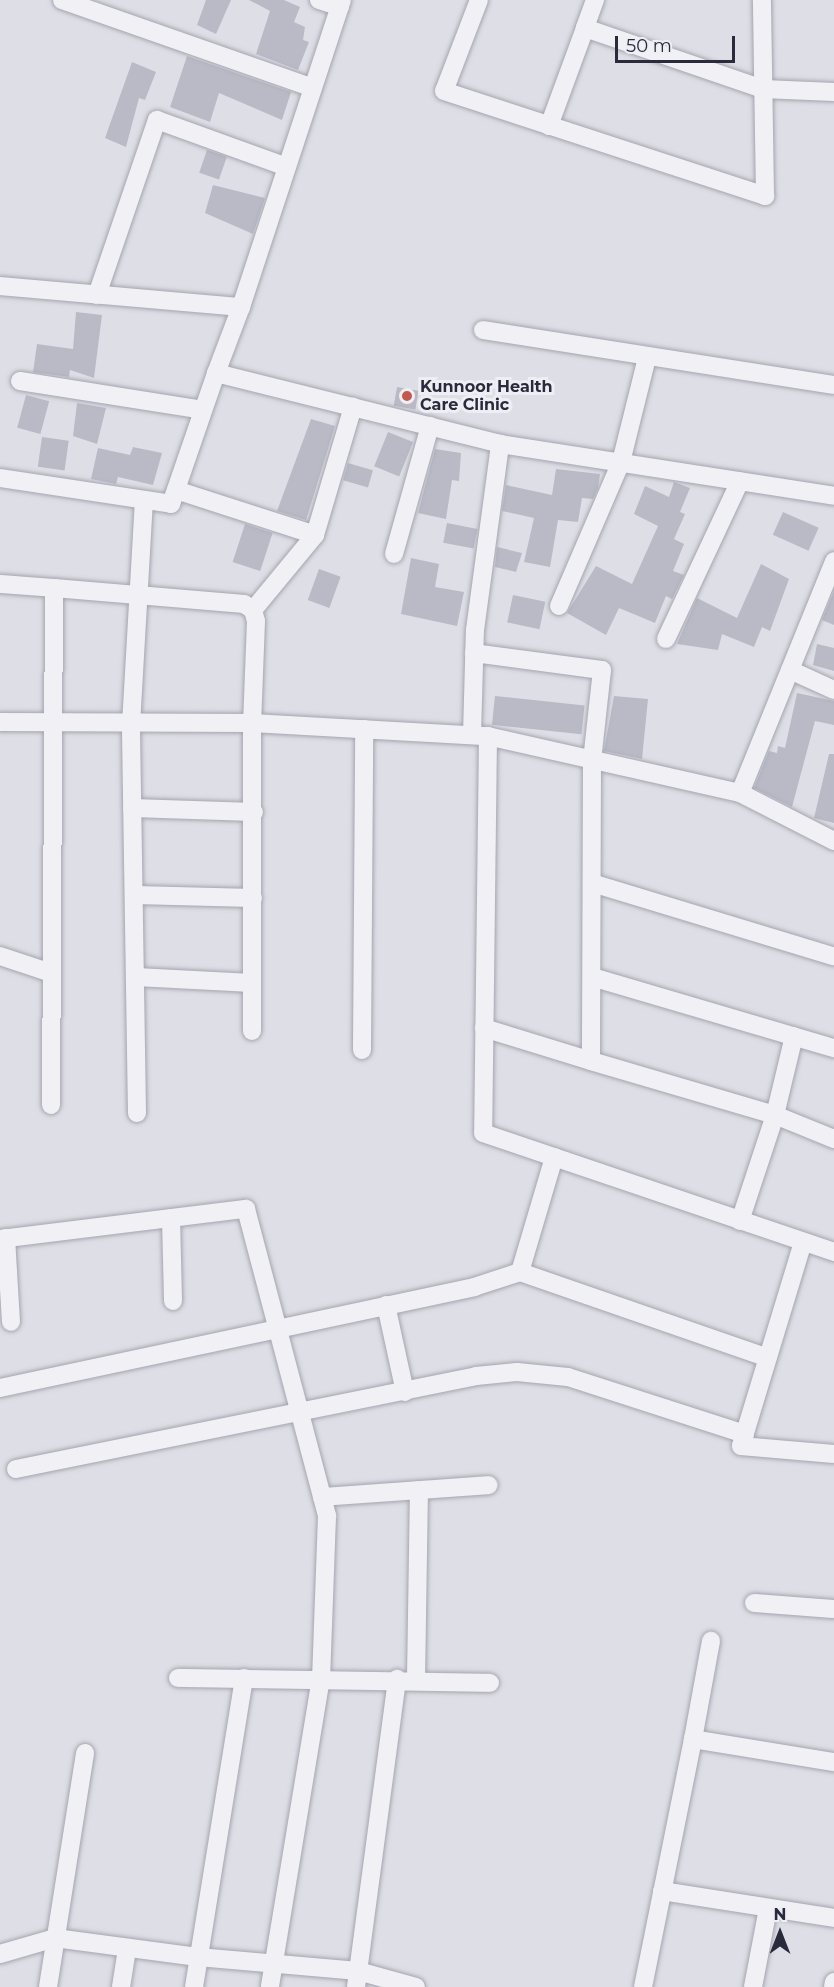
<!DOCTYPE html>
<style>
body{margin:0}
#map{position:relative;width:834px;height:1987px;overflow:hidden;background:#dedfe6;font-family:Montserrat,sans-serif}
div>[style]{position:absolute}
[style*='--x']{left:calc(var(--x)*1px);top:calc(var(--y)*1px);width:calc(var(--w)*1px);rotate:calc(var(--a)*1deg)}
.building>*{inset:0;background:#b9bac6;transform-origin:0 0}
.roads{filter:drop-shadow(0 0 2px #a4a5b0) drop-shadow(0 0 2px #a4a5b0)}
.street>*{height:18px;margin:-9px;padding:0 9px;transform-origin:9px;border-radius:9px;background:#f1f1f5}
.dots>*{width:16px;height:16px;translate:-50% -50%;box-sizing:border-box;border:3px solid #eeeff4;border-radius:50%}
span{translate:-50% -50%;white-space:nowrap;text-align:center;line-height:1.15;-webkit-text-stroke:6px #eeeff4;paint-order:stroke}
.poi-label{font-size:16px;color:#292b3c;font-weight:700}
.left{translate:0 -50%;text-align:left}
.north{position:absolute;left:750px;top:1903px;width:60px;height:60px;-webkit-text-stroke:4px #eeeff4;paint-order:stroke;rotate:0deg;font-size:16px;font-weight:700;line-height:24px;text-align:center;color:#292b3c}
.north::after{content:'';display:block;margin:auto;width:21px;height:27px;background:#292b3c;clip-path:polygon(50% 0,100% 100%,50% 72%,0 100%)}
.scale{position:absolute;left:615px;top:36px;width:120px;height:27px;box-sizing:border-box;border:3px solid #292b3c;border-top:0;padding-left:8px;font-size:18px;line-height:21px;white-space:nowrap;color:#292b3c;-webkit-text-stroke:4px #eeeff4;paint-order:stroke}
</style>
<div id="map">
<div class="building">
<i style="clip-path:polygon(206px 0,231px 0,216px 34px,197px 25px)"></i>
<i style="clip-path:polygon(249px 0,284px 0,300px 7px,294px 22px,305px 27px,303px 40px,309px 42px,298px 70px,256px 54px,270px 11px)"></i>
<i style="clip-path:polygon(187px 56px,291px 92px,282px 120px,219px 93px,210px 122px,170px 107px)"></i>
<i style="clip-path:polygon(132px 62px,156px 72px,145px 100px,139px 98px,126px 147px,105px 138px)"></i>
<i style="left:207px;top:150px;width:21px;height:24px;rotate:19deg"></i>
<i style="clip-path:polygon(213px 185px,265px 198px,253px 234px,205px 213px)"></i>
<i style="clip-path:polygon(76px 312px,102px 315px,94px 378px,70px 370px,69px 377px,33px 372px,37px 344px,73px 349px)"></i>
<i style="left:397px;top:387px;width:22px;height:19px;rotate:10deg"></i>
<i style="left:26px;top:395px;width:24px;height:34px;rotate:15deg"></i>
<i style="clip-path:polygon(77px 403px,106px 408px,97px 444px,73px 436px)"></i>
<i style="clip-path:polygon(311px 419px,335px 426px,306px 520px,277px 511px)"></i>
<i style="left:388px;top:432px;width:27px;height:37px;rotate:22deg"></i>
<i style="left:42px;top:437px;width:27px;height:30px;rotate:8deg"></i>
<i style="clip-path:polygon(133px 447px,162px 453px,153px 485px,118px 477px,116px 484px,91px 479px,98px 448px,130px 455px)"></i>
<i style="clip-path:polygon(435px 449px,461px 453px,459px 481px,452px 480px,446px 519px,418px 513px)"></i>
<i style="left:348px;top:463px;width:26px;height:18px;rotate:16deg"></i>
<i style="clip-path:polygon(556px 469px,600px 474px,598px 488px,593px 499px,582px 498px,578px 522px,558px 520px,550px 567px,524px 562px,534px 518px,502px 511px,506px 485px,552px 495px)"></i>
<i style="clip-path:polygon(674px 482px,690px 488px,680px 512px,685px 514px,674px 539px,684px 544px,673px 571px,684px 575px,672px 599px,666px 596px,655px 623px,619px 608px,606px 635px,567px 613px,596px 566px,632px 584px,658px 526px,634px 514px,645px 486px,669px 497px)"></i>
<i style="left:783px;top:512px;width:39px;height:25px;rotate:24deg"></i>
<i style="left:447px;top:523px;width:31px;height:20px;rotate:11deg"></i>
<i style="left:245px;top:524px;width:29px;height:40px;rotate:18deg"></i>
<i style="clip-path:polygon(497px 547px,522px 553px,516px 572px,495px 567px)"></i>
<i style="clip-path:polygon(411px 558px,439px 564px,435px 587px,464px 592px,457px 626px,401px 614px)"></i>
<i style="clip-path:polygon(761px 564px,789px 579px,770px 631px,762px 627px,754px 647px,722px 634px,718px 650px,677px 644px,697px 598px,737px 618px)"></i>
<i style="left:319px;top:569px;width:23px;height:33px;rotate:20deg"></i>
<i style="clip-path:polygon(834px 591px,834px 625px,822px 620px)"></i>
<i style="left:513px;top:595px;width:33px;height:28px;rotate:12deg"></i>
<i style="clip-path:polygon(817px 644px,834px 648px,834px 671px,813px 665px)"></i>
<i style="clip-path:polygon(797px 693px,834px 701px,834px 725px,815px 721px,792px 807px,754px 788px,769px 751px,777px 753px,778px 746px,785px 748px)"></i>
<i style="left:495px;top:696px;width:90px;height:29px;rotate:6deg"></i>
<i style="clip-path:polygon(614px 696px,648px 699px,642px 759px,604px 751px)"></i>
<i style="clip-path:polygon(829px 754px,834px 754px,834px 823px,814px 818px)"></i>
</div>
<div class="roads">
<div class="street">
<i style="--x:62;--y:0;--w:264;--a:19.3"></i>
<i style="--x:319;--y:0;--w:22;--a:18"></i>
<i style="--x:479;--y:0;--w:97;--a:111"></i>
<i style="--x:444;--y:91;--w:338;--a:18.1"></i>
<i style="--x:765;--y:196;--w:196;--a:-90.9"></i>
<i style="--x:595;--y:0;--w:30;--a:110"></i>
<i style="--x:585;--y:28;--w:188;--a:18.9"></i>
<i style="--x:763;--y:89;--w:71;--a:2.4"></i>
<i style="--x:549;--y:126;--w:104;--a:-69.8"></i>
<i style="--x:0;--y:286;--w:242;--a:5"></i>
<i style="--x:241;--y:307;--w:71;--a:110.7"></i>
<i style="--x:216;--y:373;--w:293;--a:14"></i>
<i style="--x:500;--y:444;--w:338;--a:8.8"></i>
<i style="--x:97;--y:295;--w:185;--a:-71.1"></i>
<i style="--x:157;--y:120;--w:138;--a:19.9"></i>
<i style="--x:241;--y:307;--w:323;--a:-71.8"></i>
<i style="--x:483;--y:330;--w:355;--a:8.9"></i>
<i style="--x:20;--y:381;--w:185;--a:9"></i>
<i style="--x:0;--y:478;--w:173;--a:8.6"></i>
<i style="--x:171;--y:504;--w:139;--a:-71"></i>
<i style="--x:176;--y:490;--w:146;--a:17.9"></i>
<i style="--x:315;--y:535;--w:134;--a:-73.5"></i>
<i style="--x:394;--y:554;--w:133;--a:-74.3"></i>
<i style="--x:0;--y:584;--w:54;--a:4.2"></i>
<i style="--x:54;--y:588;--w:517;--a:90.33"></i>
<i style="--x:54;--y:588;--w:191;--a:4.8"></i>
<i style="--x:244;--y:604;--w:11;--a:34"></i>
<i style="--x:253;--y:610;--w:11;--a:75"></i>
<i style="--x:256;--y:621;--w:102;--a:92.2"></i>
<i style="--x:252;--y:723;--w:308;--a:90"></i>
<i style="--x:559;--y:606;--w:157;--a:-66.7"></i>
<i style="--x:621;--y:462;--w:107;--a:-76"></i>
<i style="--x:253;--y:610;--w:97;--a:-50.4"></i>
<i style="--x:666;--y:639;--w:174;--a:-64.9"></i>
<i style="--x:474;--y:653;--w:129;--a:7.6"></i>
<i style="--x:602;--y:670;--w:91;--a:96.3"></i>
<i style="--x:592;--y:760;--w:301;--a:90.2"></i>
<i style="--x:591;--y:1061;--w:112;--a:-162.9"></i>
<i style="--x:790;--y:670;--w:48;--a:24.4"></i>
<i style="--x:0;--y:722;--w:252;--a:0.2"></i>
<i style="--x:252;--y:723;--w:236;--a:3.2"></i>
<i style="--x:472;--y:735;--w:105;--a:-88.4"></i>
<i style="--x:475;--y:630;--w:188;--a:-82.3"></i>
<i style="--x:740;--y:793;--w:250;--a:-67.9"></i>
<i style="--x:132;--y:808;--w:122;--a:1.9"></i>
<i style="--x:834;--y:841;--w:106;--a:-152.9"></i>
<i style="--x:740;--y:793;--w:258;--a:-167.3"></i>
<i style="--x:488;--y:736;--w:397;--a:90.7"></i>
<i style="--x:483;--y:1133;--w:371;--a:18.7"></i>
<i style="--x:592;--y:883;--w:252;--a:16.9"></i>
<i style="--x:135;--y:895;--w:118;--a:1.5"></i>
<i style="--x:0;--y:956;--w:54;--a:18.4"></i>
<i style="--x:136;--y:977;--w:116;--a:3"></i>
<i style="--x:592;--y:977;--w:252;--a:16.4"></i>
<i style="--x:362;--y:1050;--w:321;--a:-89.6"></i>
<i style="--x:591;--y:1061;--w:192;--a:16.4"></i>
<i style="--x:775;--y:1115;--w:64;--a:22.1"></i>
<i style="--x:137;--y:1113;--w:388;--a:-90.9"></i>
<i style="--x:131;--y:725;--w:225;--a:-86.7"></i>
<i style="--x:171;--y:1218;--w:83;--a:88.6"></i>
<i style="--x:740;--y:1221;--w:112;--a:-71.7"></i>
<i style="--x:775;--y:1115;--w:81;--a:-76.5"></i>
<i style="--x:6;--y:1238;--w:84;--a:86.6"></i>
<i style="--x:0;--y:1239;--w:248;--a:-7"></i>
<i style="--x:246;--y:1209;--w:318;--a:75.2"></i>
<i style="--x:327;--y:1516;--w:162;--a:92.1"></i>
<i style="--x:321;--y:1678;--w:313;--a:99.4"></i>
<i style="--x:803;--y:1242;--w:213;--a:106.9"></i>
<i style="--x:741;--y:1446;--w:93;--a:4.9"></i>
<i style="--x:520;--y:1272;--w:120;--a:-73.5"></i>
<i style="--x:386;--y:1305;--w:89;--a:77.7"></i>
<i style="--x:0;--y:1388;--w:485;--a:-12"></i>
<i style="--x:474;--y:1287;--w:48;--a:-18.1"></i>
<i style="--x:520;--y:1272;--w:262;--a:19.1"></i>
<i style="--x:16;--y:1469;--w:469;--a:-11.4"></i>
<i style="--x:476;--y:1376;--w:41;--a:-5.6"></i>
<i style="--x:517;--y:1372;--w:51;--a:5.6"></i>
<i style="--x:568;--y:1377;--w:186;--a:17.9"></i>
<i style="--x:322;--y:1497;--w:167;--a:-4.1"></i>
<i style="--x:754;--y:1603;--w:80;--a:4.3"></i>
<i style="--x:178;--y:1678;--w:312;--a:0.9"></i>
<i style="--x:416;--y:1679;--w:189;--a:-89.1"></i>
<i style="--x:693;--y:1739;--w:100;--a:-79.6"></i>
<i style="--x:662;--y:1891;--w:174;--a:8.9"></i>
<i style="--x:0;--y:1954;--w:57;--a:-16.2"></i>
<i style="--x:55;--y:1938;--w:144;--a:7.6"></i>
<i style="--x:198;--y:1957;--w:161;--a:5"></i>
<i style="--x:358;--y:1971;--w:60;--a:15.4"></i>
<i style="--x:48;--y:1987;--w:237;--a:-81"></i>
<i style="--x:121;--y:1987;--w:39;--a:-81"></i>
<i style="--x:194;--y:1987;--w:313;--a:-80.8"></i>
<i style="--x:356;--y:1987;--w:311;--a:-82.4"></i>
<i style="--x:643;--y:1987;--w:253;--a:-78.6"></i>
<i style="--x:693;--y:1739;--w:143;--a:9.3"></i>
<i style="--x:753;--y:1987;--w:80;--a:-79.2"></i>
<i style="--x:833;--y:1987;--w:5;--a:-79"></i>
</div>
</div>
<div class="dots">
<i style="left:407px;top:396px;background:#c25b4d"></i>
</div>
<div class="poi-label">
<span class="left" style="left:420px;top:396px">Kunnoor Health<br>Care Clinic</span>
</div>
<div class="north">N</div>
<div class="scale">50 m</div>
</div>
